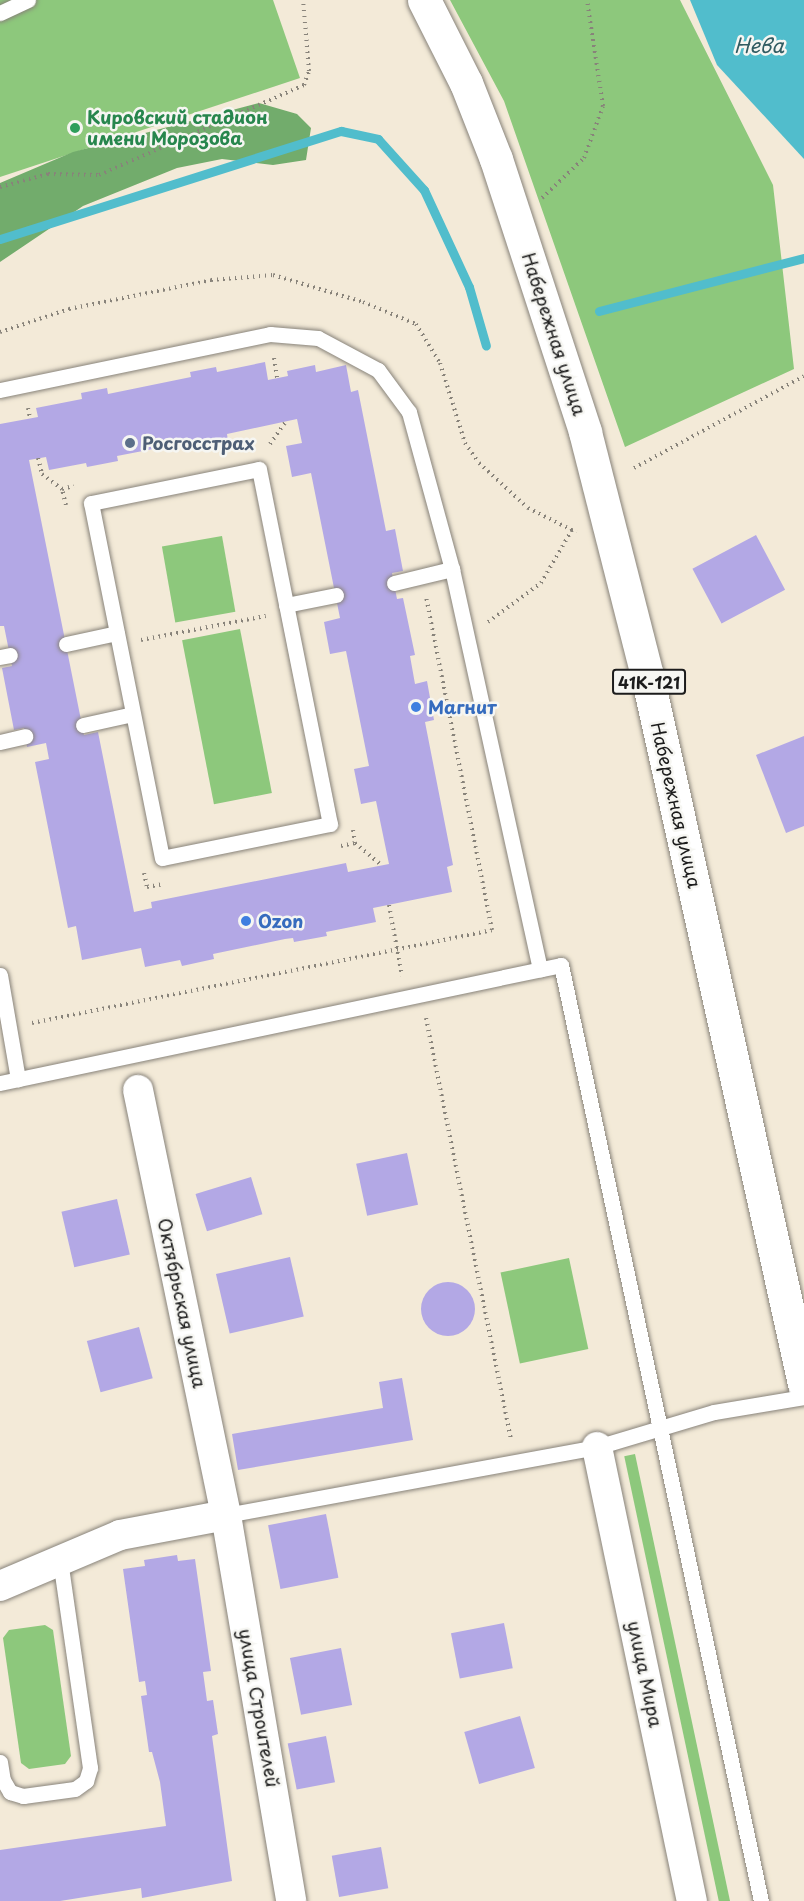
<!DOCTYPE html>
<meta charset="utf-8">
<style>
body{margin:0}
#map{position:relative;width:804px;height:1901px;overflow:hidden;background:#f3ead8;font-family:"Playpen Sans",sans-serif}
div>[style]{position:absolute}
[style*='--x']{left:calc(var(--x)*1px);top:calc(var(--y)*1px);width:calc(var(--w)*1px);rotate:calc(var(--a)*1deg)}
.green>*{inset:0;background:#8dc87c;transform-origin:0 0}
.forest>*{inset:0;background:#72ac6c}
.water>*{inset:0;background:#51bdcc}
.stream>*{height:9px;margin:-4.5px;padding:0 4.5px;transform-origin:4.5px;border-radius:4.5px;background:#51bdcc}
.building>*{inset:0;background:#b3a8e5;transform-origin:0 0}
.round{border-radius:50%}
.path>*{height:4px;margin-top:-2px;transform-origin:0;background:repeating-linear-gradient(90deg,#88837a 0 1.5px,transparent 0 6px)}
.roads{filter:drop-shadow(0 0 2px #88837a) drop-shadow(0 0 2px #88837a)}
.lane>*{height:15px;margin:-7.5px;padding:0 7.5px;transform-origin:7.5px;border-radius:7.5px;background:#fff}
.street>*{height:30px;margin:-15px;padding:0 15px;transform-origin:15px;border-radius:15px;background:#fff}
.primary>*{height:33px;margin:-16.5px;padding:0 16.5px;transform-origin:16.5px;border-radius:16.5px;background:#fff}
.dots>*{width:16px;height:16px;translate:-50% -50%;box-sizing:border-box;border:3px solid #f6f6f2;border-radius:50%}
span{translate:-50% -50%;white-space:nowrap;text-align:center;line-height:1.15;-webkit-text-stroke:5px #f6f6f2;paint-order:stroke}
.shield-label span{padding:2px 4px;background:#f6f6f2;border:2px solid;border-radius:4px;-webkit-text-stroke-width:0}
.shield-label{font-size:16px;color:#1c1c1c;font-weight:700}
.leisure-label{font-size:18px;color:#27864d;font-weight:700}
.left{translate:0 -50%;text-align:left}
.street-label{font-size:18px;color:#1c1c1c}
.service-label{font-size:18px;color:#4e5e75;font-weight:700}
.shop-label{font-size:18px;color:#366cbe;font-weight:700}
.water-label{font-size:20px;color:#315c62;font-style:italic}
</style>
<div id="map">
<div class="green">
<i style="clip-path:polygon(0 0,273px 0,300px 78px,0 177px)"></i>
<i style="clip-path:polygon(450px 0,680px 0,773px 185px,794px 369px,625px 447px,504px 101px)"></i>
<i style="left:222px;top:536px;width:77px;height:61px;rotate:80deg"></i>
<i style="left:240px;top:629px;width:167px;height:59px;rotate:79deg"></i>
<i style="left:569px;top:1258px;width:93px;height:70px;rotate:78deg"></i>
<i style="left:635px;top:1454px;width:457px;height:11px;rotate:78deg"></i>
<i style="clip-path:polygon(45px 1625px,53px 1630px,71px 1756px,65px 1764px,29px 1769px,21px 1763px,3px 1638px,9px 1630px)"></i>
</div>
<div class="forest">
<i style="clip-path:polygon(259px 103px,297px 114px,311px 128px,306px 160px,273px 165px,222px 159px,177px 168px,83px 206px,0 262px,0 183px,73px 152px)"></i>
</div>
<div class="water">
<i style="clip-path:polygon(690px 0,804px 0,804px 159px,717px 65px)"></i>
</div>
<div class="stream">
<i style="--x:0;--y:239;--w:358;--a:-17.6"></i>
<i style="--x:341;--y:131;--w:38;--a:12"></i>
<i style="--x:378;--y:139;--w:69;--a:48"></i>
<i style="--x:424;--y:190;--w:107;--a:65.1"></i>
<i style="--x:469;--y:287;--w:61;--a:73.9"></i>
<i style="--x:599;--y:311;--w:212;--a:-14.5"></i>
</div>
<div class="building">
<i style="clip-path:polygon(evenodd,265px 362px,268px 380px,288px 376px,287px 371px,315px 365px,316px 372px,346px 365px,351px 392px,358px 390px,386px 531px,395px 529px,403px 571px,392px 573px,397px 599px,403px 598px,415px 655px,410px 656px,415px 684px,427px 681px,434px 720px,425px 722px,453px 865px,447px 867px,452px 892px,373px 908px,376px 922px,326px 932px,327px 936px,294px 942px,293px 938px,285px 939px,213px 954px,214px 959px,182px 966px,180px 960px,145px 967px,141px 948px,82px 960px,76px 926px,68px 928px,35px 762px,49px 759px,46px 743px,27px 747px,24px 728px,14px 730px,2px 668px,12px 666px,4px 626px,0 626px,0 424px,38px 417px,36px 408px,82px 399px,81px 393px,107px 388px,108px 394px,191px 377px,190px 372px,216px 367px,217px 372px,265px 362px,297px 419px,302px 443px,286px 446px,292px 477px,311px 473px,340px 618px,324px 622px,330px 654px,346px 651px,369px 766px,354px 769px,361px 804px,376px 801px,389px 864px,348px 872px,346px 863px,151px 902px,152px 908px,134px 912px,98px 732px,84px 735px,29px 460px,46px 457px,49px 470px,86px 463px,87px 467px,118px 461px,117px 456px,189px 442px,195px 440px,197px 447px,228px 441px,227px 434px,297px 419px)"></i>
<i style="left:756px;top:535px;width:62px;height:72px;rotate:62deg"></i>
<i style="clip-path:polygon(804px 736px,804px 826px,786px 833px,756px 755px)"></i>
<i style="left:407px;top:1153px;width:53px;height:52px;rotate:78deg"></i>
<i style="left:251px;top:1177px;width:39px;height:58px;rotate:73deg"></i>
<i style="left:117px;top:1199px;width:57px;height:57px;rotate:77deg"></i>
<i style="left:290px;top:1257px;width:61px;height:76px;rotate:77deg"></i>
<i class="round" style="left:421px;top:1282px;width:54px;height:54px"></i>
<i style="left:139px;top:1327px;width:53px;height:54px;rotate:75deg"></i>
<i style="clip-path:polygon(402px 1378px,413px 1440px,238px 1470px,232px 1434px,383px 1408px,379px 1382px)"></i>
<i style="left:326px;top:1514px;width:65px;height:59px;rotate:79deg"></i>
<i style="clip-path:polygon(177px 1555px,178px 1561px,195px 1559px,211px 1671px,203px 1672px,207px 1701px,213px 1700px,218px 1734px,212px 1736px,232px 1881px,142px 1898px,141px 1888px,60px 1901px,0 1901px,0 1850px,166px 1826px,160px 1782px,152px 1752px,149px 1752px,141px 1696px,147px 1695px,145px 1681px,139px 1682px,123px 1569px,145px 1566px,144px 1560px)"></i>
<i style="left:504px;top:1623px;width:46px;height:54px;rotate:79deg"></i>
<i style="left:341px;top:1648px;width:58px;height:52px;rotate:79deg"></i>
<i style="left:520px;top:1716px;width:54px;height:58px;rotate:74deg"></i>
<i style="left:326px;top:1736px;width:47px;height:39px;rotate:79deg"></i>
<i style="left:381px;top:1847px;width:42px;height:50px;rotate:80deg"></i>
</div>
<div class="path">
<i style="--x:0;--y:187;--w:50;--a:-15.2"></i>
<i style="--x:48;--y:174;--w:51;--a:1.1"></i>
<i style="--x:99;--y:175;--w:224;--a:-23.7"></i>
<i style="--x:304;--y:85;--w:15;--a:-70"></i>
<i style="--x:309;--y:71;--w:71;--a:-94.8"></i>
<i style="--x:542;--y:198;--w:58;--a:-43.6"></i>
<i style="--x:584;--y:158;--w:55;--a:-69.9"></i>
<i style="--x:603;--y:106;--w:107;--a:-98.6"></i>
<i style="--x:0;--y:332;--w:73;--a:-18.4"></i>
<i style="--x:69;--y:309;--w:145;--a:-11.5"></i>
<i style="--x:211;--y:280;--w:62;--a:-4.6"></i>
<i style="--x:273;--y:275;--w:94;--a:16.7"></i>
<i style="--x:363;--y:302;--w:57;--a:22.5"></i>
<i style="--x:416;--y:324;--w:46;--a:58.4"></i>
<i style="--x:440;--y:363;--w:84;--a:72.6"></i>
<i style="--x:465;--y:443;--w:24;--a:55"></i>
<i style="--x:479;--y:463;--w:67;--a:42.6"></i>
<i style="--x:528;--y:508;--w:54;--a:26.6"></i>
<i style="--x:274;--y:358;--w:20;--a:81"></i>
<i style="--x:28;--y:408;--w:10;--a:79"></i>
<i style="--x:270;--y:444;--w:28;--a:-55"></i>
<i style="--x:38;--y:458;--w:16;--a:76"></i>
<i style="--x:42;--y:474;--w:25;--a:37"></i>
<i style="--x:634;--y:468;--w:193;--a:-28.4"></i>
<i style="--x:66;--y:505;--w:16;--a:-104"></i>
<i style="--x:62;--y:489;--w:12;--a:-14"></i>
<i style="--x:488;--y:622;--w:66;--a:-36.3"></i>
<i style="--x:541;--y:583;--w:64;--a:-59.8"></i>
<i style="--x:141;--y:640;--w:127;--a:-10.9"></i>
<i style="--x:353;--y:830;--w:13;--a:81"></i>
<i style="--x:355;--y:843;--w:34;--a:40"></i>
<i style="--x:341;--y:846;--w:14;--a:-12"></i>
<i style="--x:144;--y:873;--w:14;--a:78"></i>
<i style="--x:147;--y:887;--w:17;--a:-10"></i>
<i style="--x:389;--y:905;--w:72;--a:79.6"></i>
<i style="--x:426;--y:1018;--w:430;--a:78.6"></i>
<i style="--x:32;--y:1023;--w:469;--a:-11.4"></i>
<i style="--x:492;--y:930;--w:338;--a:-101.2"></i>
</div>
<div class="roads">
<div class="lane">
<i style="--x:0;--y:13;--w:31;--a:-25"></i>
<i style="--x:0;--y:390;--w:276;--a:-11.7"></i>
<i style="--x:270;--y:334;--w:48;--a:4.8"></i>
<i style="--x:318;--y:338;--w:68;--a:28.1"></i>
<i style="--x:378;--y:370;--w:52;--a:53.6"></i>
<i style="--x:409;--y:412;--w:163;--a:74.7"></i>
<i style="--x:452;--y:569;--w:410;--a:77.6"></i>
<i style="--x:259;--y:469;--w:362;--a:78.7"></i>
<i style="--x:330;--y:824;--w:171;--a:168.6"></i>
<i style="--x:162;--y:858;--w:362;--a:-101.3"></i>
<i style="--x:91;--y:503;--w:171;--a:-11.4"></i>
<i style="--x:394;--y:583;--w:60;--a:-13.6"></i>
<i style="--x:286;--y:605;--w:51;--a:-11.3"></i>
<i style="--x:66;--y:644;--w:52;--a:-12.2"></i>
<i style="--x:0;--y:657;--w:10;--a:-11"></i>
<i style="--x:83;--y:725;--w:51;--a:-12.4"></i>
<i style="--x:0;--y:742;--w:26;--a:-13"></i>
<i style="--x:0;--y:975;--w:106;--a:80.2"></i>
<i style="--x:0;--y:1083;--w:573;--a:-11.88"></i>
<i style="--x:561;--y:965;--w:957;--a:77.94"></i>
<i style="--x:226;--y:1515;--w:377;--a:-10.4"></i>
<i style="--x:597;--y:1447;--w:122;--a:-16.7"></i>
<i style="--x:714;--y:1412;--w:91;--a:-9.5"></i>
<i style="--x:0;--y:1762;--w:18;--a:81"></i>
<i style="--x:3;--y:1780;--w:14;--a:60"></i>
<i style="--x:10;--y:1792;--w:14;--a:17"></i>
<i style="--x:23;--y:1796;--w:52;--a:-7.7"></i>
<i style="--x:75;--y:1789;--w:14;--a:-36"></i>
<i style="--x:86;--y:1781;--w:14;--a:-73"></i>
<i style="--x:90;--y:1768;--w:211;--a:-98.2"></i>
</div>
<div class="street">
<i style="--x:138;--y:1090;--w:434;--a:78.3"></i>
<i style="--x:226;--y:1515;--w:391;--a:80.4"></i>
<i style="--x:597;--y:1447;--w:464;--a:78.2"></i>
<i style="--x:0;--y:1586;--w:130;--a:-23"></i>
<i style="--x:120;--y:1535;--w:108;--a:-10.7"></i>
</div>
<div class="primary">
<i style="--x:424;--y:0;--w:93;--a:63.2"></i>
<i style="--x:466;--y:83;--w:82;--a:68.5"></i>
<i style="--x:496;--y:159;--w:287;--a:71.9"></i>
<i style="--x:585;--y:432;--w:251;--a:75.7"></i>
<i style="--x:647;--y:675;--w:726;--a:77.51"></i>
</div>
</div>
<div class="dots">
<i style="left:75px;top:128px;background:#2e9e5b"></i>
<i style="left:130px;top:443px;background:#5c6f8a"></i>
<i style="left:416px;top:707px;background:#3f7fe0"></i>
<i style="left:246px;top:921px;background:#3f7fe0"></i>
</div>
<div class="shield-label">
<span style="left:649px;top:682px">41К-121</span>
</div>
<div class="leisure-label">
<span class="left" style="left:87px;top:128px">Кировский стадион<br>имени Морозова</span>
</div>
<div class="street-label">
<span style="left:554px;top:334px;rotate:72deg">Набережная улица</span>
<span style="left:676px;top:805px;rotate:77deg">Набережная улица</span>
<span style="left:182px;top:1303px;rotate:78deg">Октябрьская улица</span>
<span style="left:645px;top:1674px;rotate:78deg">улица Мира</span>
<span style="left:259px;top:1708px;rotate:80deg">улица Строителей</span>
</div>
<div class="service-label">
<span class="left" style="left:142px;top:443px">Росгосстрах</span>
</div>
<div class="shop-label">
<span class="left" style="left:428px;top:707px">Магнит</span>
<span class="left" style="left:258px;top:921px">Ozon</span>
</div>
<div class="water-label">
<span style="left:759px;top:45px">Нева</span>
</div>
</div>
